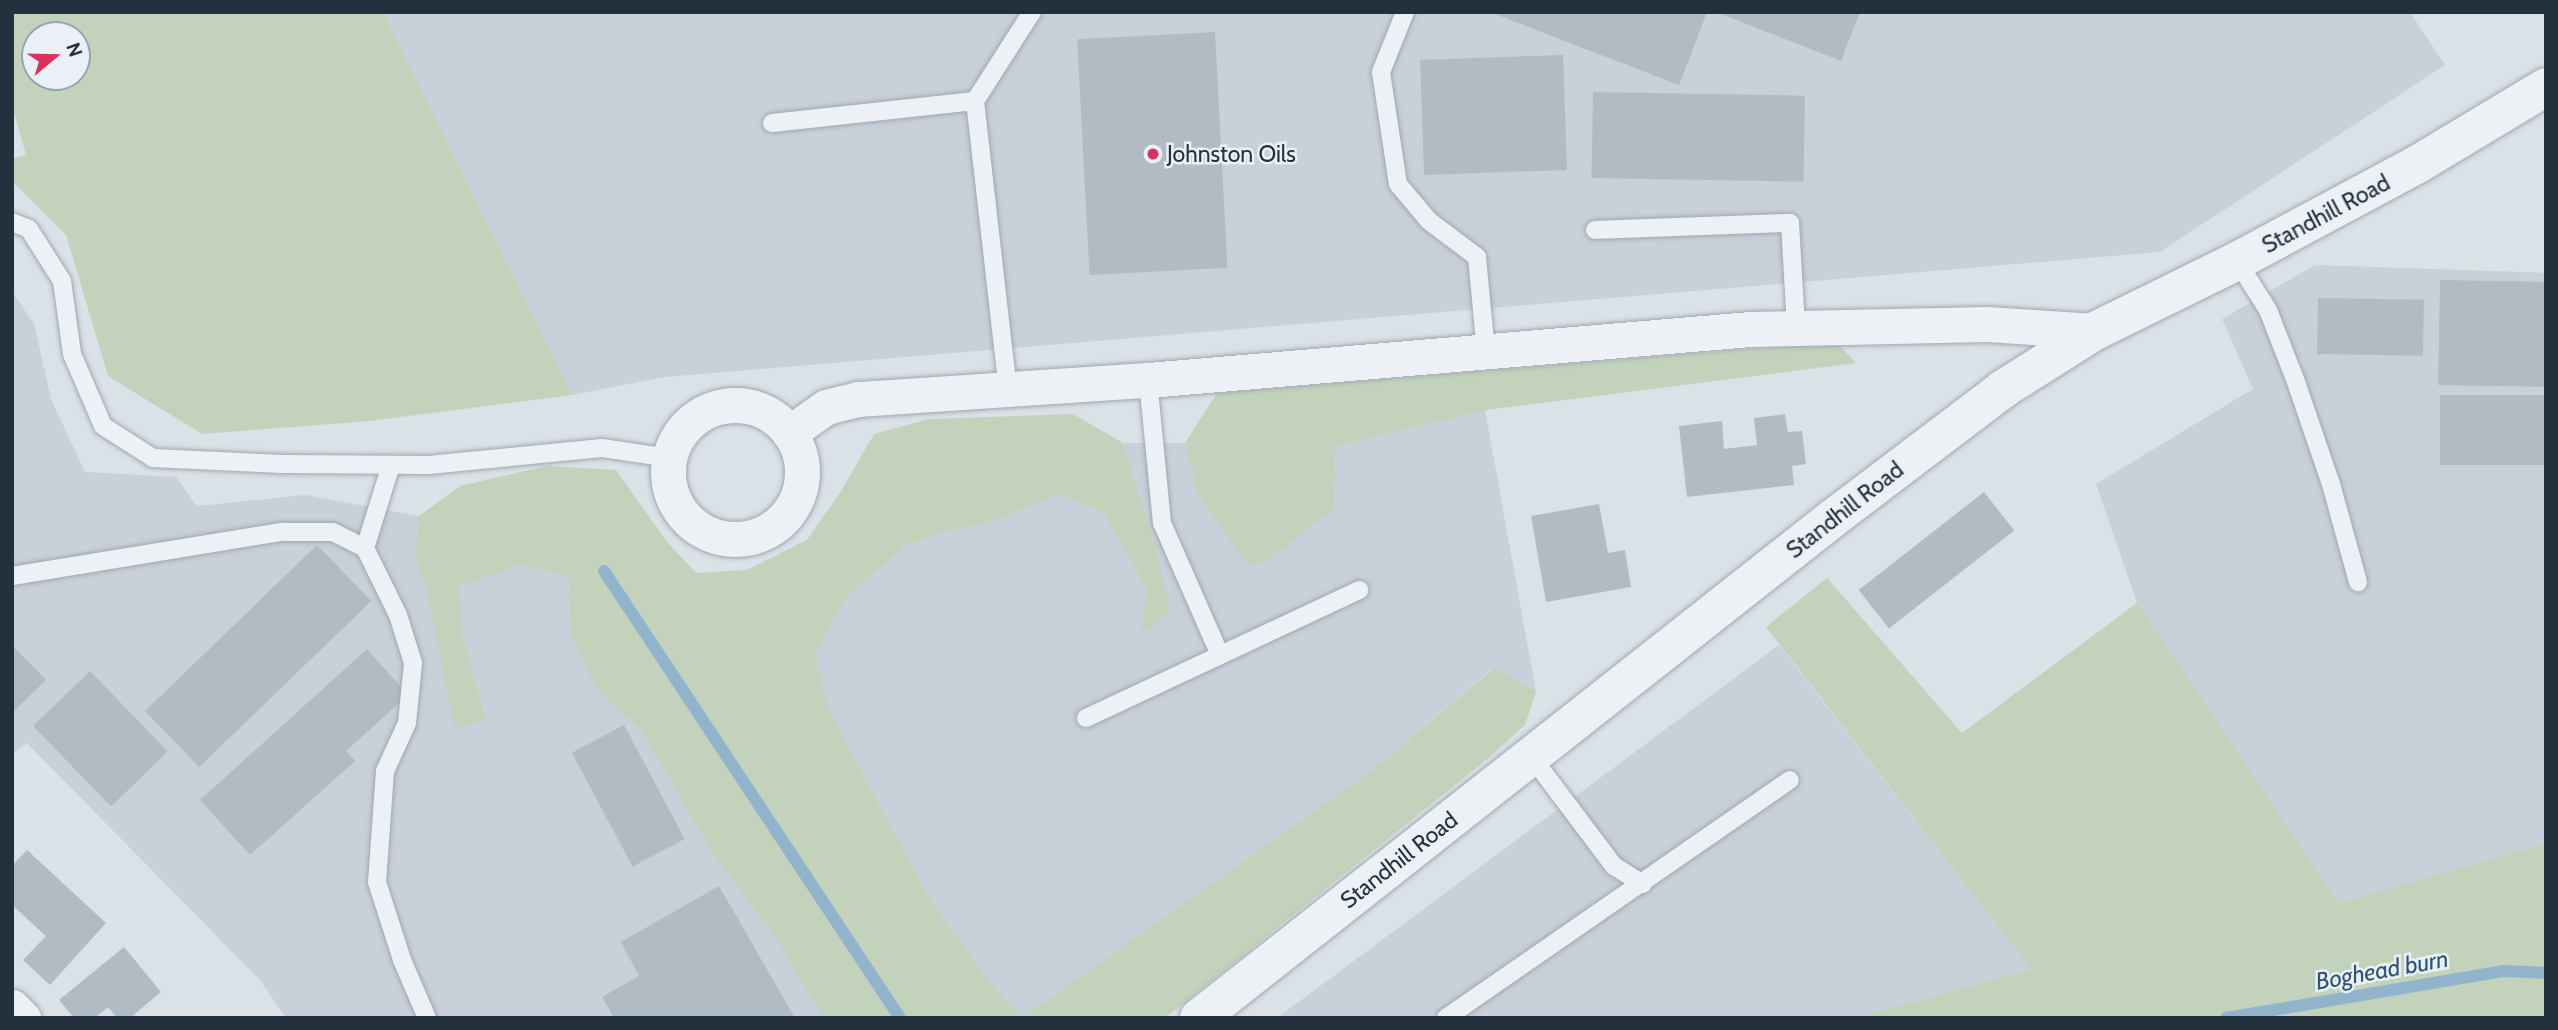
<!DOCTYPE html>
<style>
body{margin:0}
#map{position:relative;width:2558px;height:1030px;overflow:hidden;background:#dae1e7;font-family:Cabin,sans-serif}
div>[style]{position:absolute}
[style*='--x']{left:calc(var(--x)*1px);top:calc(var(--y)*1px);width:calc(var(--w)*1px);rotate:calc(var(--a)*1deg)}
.built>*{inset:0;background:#c8d0d9}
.green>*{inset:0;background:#c3d2bb}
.stream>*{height:12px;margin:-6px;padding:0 6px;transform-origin:6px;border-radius:6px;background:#91b4cc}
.building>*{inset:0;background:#b1bbc4;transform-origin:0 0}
.roads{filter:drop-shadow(0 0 2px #9fa8b1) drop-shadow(0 0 2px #9fa8b1)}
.service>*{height:18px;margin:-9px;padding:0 9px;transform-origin:9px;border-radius:9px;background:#edf1f5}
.minor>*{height:35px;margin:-17.5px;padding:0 17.5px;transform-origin:17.5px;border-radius:17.5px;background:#edf1f5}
.minor>.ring{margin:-17.5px;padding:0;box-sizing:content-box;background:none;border:35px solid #edf1f5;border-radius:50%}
.tertiary>*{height:38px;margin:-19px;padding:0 19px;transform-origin:19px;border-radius:19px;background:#edf1f5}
.dots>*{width:19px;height:19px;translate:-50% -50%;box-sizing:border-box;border:4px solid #eaf0f5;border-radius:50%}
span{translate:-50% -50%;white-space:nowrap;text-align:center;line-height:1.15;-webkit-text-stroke:5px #eaf0f5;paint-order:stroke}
.poi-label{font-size:23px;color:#23303e}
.left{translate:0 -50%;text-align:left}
.street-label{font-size:23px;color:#23303e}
.water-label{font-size:24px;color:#2a5576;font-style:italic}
.frame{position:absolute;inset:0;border:14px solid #23303e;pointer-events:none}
.north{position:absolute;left:21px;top:21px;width:70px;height:70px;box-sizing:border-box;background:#eaf0f5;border:2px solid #9aa3ac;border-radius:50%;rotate:71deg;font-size:19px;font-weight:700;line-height:28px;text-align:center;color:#23303e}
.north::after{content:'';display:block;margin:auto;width:24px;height:32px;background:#dc305e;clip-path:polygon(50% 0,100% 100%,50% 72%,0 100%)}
</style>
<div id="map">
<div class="built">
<i style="clip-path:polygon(383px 12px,2410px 12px,2445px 65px,2160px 252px,665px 377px,572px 395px)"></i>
<i style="clip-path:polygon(2315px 265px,2546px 273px,2546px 843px,2339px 903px,2137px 603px,2096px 484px,2253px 389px,2222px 319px)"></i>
<i style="clip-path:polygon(12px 291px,34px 324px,51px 399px,85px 472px,176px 477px,197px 506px,305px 495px,419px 516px,415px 557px,486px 719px,462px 635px,459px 587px,520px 563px,568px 576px,571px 633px,617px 709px,641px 729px,712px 853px,774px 935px,823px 1018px,286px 1018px,260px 980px,27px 743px,12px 754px)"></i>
<i style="clip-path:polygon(1485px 410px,1536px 692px,1494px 667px,1375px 768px,1023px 1017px,990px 983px,929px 898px,830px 712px,814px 654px,848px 596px,904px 547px,941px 533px,1000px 519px,1058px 494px,1103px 512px,1147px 590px,1142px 633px,1153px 540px,1123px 443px,1185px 443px,1197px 493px,1334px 508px,1336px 446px)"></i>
<i style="clip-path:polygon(1779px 645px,2031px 969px,1856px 1018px,1277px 1018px)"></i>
</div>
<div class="green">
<i style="clip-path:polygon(evenodd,12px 12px,383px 12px,572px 395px,369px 421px,202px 434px,108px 376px,66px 235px,12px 181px,12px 159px,26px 155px,12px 105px,12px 12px,35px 35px,77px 35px,77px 77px,35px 77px,35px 35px)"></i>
<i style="clip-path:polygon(1836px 342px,1856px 363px,1486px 410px,1336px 446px,1334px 508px,1270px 559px,1249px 567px,1197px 493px,1185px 443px,1217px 393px)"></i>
<i style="clip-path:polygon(1073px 414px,1123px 443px,1153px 540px,1170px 610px,1141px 634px,1147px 590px,1103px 512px,1058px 494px,1000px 519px,941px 533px,904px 547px,848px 596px,814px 654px,830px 712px,929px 898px,990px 983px,1023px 1017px,1375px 768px,1495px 667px,1536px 692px,1525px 725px,1491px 756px,1165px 1018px,823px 1018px,774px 935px,712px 853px,641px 729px,617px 709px,594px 684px,571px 633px,568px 576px,520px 564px,459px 587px,462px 635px,486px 720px,455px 729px,426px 586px,415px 557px,419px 516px,460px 486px,547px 466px,616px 470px,667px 542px,696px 573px,747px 570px,807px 540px,840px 493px,874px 434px,929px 419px)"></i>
<i style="clip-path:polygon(1827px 578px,1962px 733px,2137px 603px,2339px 903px,2546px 843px,2546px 1018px,1856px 1018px,2031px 969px,1766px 627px)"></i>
</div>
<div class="stream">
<i style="--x:604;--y:571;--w:536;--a:56.49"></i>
<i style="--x:2226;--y:1018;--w:281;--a:-9.6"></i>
<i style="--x:2503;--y:971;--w:43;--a:2.7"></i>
</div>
<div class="building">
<i style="clip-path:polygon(1490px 12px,1707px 12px,1679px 85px)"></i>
<i style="clip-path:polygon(1716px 12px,1860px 12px,1841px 61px)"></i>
<i style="left:1215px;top:32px;width:236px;height:138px;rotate:87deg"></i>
<i style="left:1563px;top:55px;width:115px;height:143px;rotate:88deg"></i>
<i style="left:1593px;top:92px;width:212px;height:86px;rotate:1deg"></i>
<i style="left:2440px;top:280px;width:106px;height:105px;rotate:1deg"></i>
<i style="left:2318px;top:298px;width:106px;height:56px;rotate:1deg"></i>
<i style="left:2440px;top:395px;width:106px;height:70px"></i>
<i style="clip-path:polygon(1785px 414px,1788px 432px,1802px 431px,1806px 464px,1792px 466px,1794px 485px,1687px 497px,1679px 426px,1722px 421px,1724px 449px,1757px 445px,1754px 418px)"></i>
<i style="left:1984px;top:492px;width:49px;height:159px;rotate:52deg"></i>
<i style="clip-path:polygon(1599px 504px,1608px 553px,1625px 550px,1631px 587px,1546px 602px,1531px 516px)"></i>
<i style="left:317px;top:545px;width:78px;height:239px;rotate:46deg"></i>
<i style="clip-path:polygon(12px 645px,46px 680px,12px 713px)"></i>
<i style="clip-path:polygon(367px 649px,408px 695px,346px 751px,355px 761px,250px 855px,200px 800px)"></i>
<i style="left:90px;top:671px;width:112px;height:79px;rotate:46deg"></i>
<i style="left:624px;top:725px;width:129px;height:59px;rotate:62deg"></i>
<i style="clip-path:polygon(27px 850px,106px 923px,50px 985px,23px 960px,46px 936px,12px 905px,12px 866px)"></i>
<i style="clip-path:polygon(719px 886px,795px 1018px,614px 1018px,602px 997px,639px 976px,621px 942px)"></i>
<i style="clip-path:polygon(124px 947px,161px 992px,130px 1018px,117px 1018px,108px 1007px,95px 1018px,74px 1018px,59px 1000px)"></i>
</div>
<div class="roads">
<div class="service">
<i style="--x:1405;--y:12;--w:65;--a:111.8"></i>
<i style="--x:1381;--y:72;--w:113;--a:81.4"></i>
<i style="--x:1398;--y:184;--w:48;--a:50"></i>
<i style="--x:1429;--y:221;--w:60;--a:36.9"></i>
<i style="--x:1477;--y:257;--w:95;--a:84.6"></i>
<i style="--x:975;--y:101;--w:106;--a:-57.4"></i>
<i style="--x:772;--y:123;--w:204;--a:-6.2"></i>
<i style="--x:975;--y:101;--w:290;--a:83.5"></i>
<i style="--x:12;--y:222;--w:18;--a:22"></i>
<i style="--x:29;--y:229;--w:62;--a:57.6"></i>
<i style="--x:62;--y:281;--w:74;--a:82.2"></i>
<i style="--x:72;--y:354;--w:78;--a:66.7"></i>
<i style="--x:103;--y:426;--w:59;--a:32.6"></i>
<i style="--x:153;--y:458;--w:129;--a:2.7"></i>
<i style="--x:282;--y:464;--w:147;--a:0.4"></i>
<i style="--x:429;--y:465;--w:174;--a:-5.6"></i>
<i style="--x:602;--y:448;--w:69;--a:8.4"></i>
<i style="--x:1595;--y:230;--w:195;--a:-2.1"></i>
<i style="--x:1790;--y:223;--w:105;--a:86.7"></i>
<i style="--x:2237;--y:261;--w:58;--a:57.7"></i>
<i style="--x:2268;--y:310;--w:77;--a:68.7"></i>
<i style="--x:2296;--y:382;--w:108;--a:71.1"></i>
<i style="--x:2331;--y:484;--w:102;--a:74.6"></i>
<i style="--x:1148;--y:380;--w:144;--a:84.4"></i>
<i style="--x:1162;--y:523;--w:144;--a:66.3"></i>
<i style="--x:365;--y:548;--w:87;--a:-72.6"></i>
<i style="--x:12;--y:576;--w:273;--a:-9.3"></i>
<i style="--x:281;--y:532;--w:52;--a:0"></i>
<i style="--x:333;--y:532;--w:36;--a:27"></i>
<i style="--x:365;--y:548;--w:75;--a:63.8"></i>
<i style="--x:398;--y:615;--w:50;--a:72.6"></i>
<i style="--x:413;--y:663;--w:60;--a:95.7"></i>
<i style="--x:407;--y:723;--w:53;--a:114.6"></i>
<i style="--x:385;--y:771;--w:111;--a:94.1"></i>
<i style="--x:377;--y:882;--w:82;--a:72.2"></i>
<i style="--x:402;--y:960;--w:63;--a:66.7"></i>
<i style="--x:1086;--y:718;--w:302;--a:-25.1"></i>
<i style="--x:1531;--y:756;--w:138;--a:53"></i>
<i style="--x:1614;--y:866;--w:34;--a:32"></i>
<i style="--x:1446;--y:1018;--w:418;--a:-34.7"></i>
</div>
<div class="minor">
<i class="ring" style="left:668px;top:405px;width:99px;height:99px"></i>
<i style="--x:789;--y:433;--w:45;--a:-35.1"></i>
<i style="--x:826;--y:407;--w:34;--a:-14"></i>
<i style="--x:859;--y:399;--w:290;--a:-3.8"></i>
<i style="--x:1148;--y:380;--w:604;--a:-4.84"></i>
<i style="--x:1750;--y:329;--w:237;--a:-1.2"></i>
<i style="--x:1987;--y:324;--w:108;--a:3.7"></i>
<i style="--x:12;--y:1007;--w:16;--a:45"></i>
</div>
<div class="tertiary">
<i style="--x:1199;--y:1018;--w:806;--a:-38.25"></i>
<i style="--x:1832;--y:519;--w:215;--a:-37.2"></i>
<i style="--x:2003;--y:389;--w:109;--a:-32.2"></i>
<i style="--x:2095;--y:331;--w:158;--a:-26.2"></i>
<i style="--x:2237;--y:261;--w:205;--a:-28.2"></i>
<i style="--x:2418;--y:164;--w:149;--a:-31"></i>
</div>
</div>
<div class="dots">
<i style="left:1153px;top:154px;background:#dc305e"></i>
</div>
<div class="poi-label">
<span class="left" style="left:1167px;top:154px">Johnston Oils</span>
</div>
<div class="street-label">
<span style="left:2326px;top:214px;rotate:-28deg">Standhill Road</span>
<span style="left:1845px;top:510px;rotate:-38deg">Standhill Road</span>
<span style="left:1399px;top:860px;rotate:-38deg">Standhill Road</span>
</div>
<div class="water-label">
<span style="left:2382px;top:970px;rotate:-10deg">Boghead burn</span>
</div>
<div class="frame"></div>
<div class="north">N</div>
</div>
